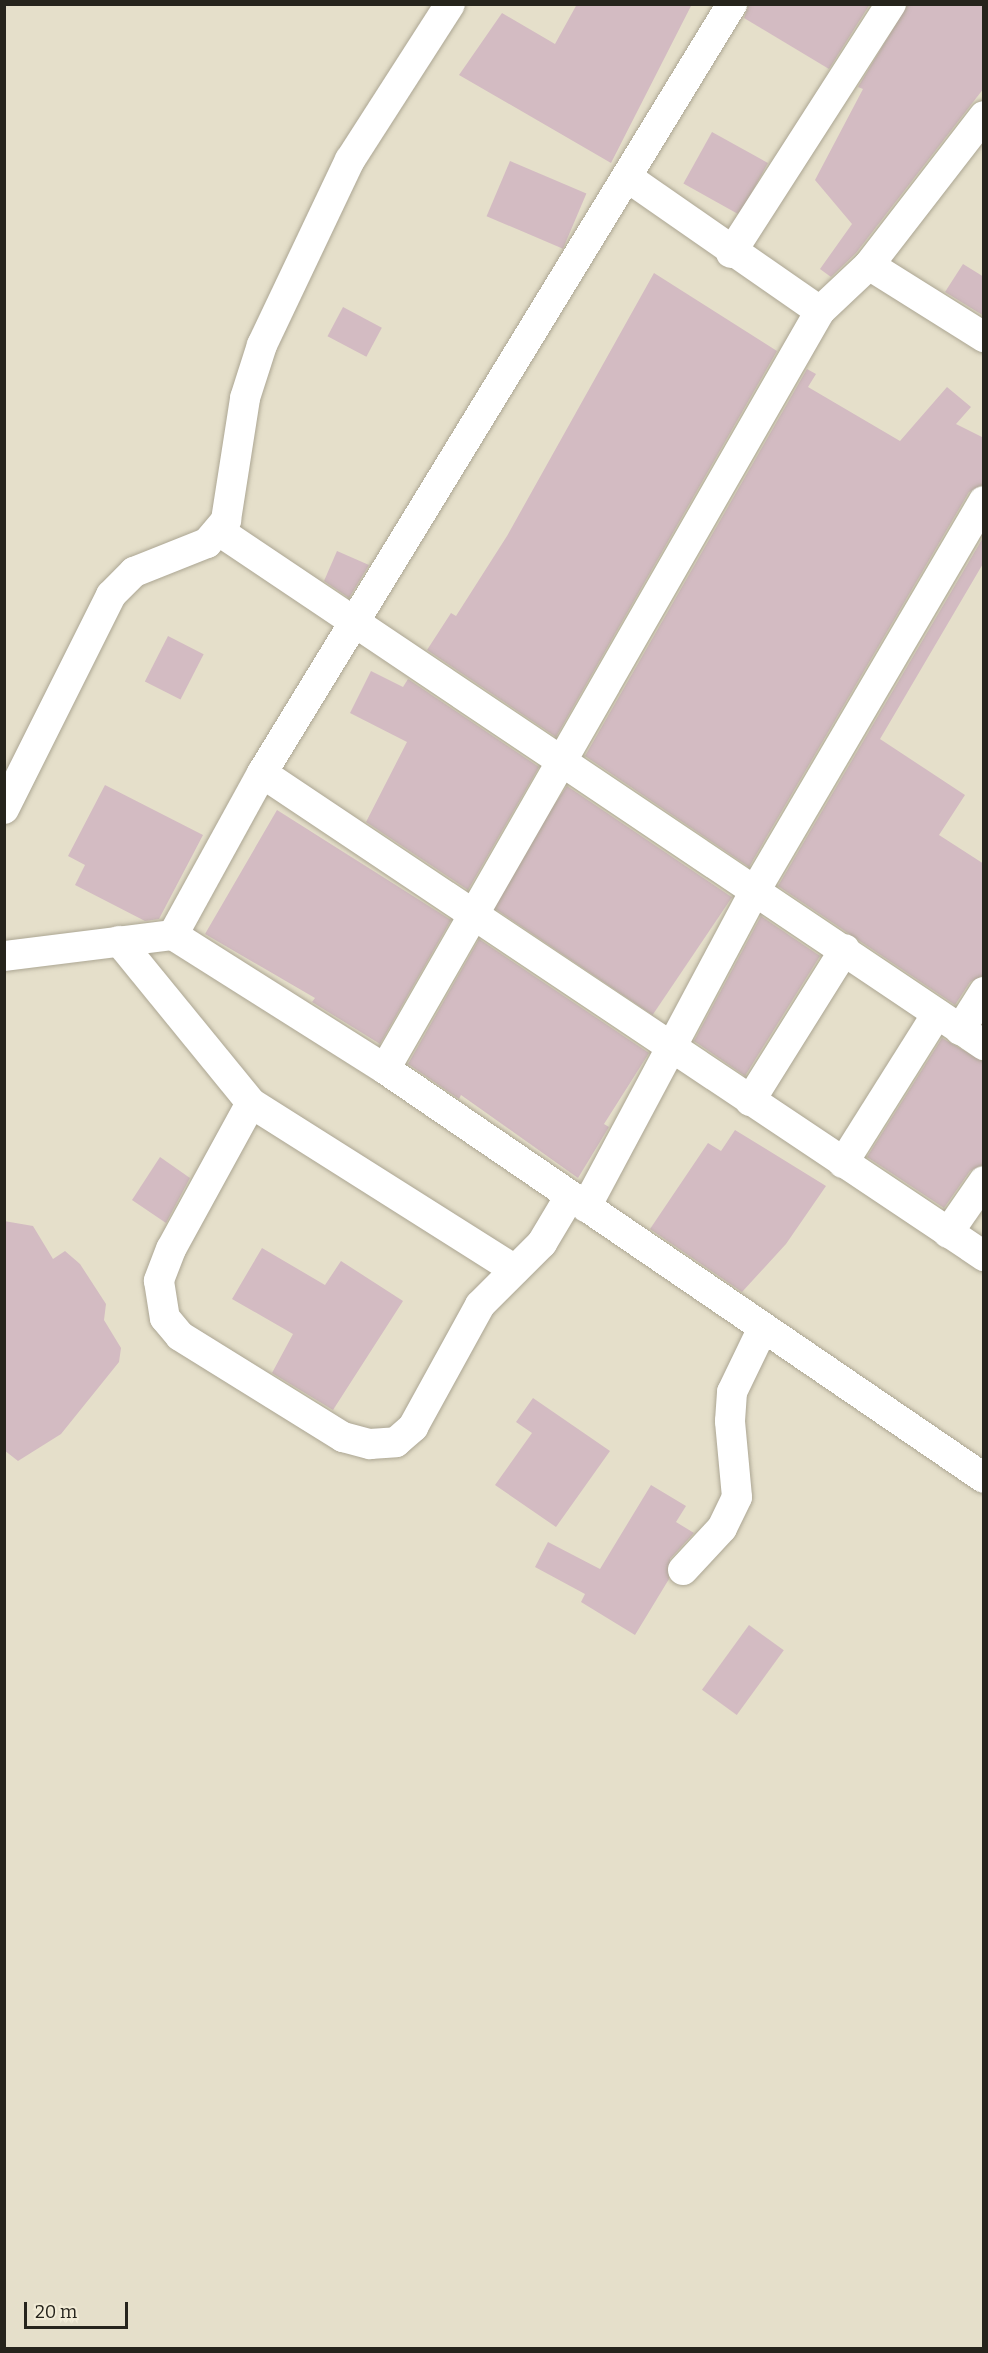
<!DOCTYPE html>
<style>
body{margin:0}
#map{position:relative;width:988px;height:2353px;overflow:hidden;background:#e5dfca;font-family:Bitter,serif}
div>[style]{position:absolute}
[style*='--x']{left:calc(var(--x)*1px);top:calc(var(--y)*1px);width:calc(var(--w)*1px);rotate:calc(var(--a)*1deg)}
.building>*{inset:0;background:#d3bbc2;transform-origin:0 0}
.roads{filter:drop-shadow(0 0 2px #aca693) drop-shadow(0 0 2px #aca693)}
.street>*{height:30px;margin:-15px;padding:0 15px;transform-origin:15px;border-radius:15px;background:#fff}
span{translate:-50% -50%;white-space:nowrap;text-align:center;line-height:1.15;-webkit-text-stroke:4.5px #f2ecd7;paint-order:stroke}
.frame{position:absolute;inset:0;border:6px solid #26241c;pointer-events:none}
.scale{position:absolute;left:24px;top:2302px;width:104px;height:27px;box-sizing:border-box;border:3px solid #26241c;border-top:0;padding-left:8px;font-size:18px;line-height:21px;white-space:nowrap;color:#26241c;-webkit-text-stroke:4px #f2ecd7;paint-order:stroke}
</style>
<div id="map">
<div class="building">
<i style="clip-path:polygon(577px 4px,692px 4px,611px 163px,459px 75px,502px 13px,555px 44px)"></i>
<i style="clip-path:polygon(749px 4px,870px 4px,829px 69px,744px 18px)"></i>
<i style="clip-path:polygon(908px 4px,984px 4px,984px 88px,856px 253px,831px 277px,820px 269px,852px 224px,815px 180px,863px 89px,858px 87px)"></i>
<i style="left:712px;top:132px;width:64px;height:59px;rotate:29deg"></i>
<i style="left:510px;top:161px;width:83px;height:60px;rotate:23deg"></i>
<i style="clip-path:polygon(963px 264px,984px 277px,984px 316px,945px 292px)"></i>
<i style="clip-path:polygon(654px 273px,777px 351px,556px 737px,427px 650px,451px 613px,456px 616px,507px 536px)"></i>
<i style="left:343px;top:307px;width:44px;height:33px;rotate:28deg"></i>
<i style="clip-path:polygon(807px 369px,816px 374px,808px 387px,900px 441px,947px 387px,971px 407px,956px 424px,984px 438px,984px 484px,969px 492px,749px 867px,585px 756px)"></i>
<i style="clip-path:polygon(984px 536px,984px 562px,880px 739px,965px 795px,939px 835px,984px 864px,984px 975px,970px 982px,955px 1005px,778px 886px)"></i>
<i style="clip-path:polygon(337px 551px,369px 565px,349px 598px,324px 581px)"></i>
<i style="left:168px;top:636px;width:40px;height:51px;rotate:27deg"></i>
<i style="clip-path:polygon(371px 671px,403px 687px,408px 679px,539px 767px,468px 890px,366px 822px,407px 742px,350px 713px)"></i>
<i style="clip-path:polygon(105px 785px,203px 835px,159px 919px,145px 921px,75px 885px,85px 865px,68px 856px)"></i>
<i style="left:567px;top:786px;width:199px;height:142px;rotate:34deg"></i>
<i style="clip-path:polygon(277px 810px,451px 920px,380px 1044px,312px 1002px,315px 998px,205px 934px)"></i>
<i style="clip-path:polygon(761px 916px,820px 956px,745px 1076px,694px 1041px)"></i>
<i style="clip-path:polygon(479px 939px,649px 1053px,604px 1124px,609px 1127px,578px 1178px,461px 1095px,459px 1099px,408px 1064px)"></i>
<i style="clip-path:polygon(942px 1038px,984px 1062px,984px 1164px,970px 1171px,944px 1208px,867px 1157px)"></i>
<i style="clip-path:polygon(735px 1130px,826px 1186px,786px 1244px,742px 1292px,650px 1229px,708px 1143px,721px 1151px)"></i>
<i style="clip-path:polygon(160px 1157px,190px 1178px,166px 1223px,132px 1200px)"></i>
<i style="clip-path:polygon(4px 1221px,33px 1226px,53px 1259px,65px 1251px,80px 1264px,106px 1304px,104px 1320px,121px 1348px,119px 1362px,61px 1434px,18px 1461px,4px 1450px)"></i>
<i style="clip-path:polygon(262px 1248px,325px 1285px,341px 1261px,403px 1301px,333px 1410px,272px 1373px,293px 1334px,232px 1299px)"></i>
<i style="clip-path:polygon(533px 1398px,610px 1451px,556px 1527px,495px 1485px,532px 1433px,516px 1422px)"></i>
<i style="clip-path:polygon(651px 1485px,686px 1506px,676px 1522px,694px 1533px,670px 1559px,669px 1579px,635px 1635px,581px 1602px,585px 1594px,535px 1567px,548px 1542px,600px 1569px)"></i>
<i style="left:749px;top:1625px;width:43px;height:80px;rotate:36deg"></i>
</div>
<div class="roads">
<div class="street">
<i style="--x:732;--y:4;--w:901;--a:121.43"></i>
<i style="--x:262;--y:773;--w:185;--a:118.8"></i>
<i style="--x:173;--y:935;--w:251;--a:32.3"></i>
<i style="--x:385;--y:1069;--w:725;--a:34.33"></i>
<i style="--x:627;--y:177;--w:235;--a:34.8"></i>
<i style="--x:820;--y:311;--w:67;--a:-43.2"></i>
<i style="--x:869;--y:265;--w:188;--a:-52.3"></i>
<i style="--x:731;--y:253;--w:296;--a:-57.3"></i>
<i style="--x:869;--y:265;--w:136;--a:32.1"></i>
<i style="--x:219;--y:531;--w:922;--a:33.9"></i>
<i style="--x:262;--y:773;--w:869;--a:33.78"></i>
<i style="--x:4;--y:809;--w:239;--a:-63.4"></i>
<i style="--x:111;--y:595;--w:33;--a:-45"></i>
<i style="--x:134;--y:572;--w:79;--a:-21.7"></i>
<i style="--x:207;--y:543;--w:30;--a:-50"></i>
<i style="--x:226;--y:520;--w:123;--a:-81.1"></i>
<i style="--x:245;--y:398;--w:56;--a:-72.2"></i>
<i style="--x:262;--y:345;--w:205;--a:-64.6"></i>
<i style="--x:350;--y:160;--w:185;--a:-57.3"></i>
<i style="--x:119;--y:941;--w:209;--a:50.8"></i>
<i style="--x:251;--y:1103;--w:312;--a:32.3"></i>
<i style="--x:4;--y:956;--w:170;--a:-7.1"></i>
<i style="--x:960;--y:1030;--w:45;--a:-57.7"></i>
<i style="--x:385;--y:1069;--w:874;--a:-60.15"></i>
<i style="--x:750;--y:1101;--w:179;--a:-58"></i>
<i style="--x:251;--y:1103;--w:166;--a:118.7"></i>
<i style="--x:171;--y:1249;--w:34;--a:111"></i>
<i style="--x:159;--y:1281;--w:37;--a:81"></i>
<i style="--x:165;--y:1318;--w:23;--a:50"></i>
<i style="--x:180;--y:1336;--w:192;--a:31.8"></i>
<i style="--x:343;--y:1437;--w:28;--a:15"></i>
<i style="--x:370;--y:1444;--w:26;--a:-4"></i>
<i style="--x:396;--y:1442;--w:23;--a:-41"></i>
<i style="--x:413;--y:1427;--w:139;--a:-61.2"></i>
<i style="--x:480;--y:1305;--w:88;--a:-45"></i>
<i style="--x:542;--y:1243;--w:55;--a:-59.2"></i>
<i style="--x:843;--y:1163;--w:176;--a:-57.8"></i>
<i style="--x:586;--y:1207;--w:358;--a:-61.9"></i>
<i style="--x:755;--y:891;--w:452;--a:-59.6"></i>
<i style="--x:948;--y:1233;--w:63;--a:-55.3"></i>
<i style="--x:683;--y:1570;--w:57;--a:-47.1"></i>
<i style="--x:722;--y:1528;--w:34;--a:-64"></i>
<i style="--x:737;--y:1497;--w:76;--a:-95.3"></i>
<i style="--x:730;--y:1421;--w:29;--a:-86"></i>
<i style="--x:732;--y:1392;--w:71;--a:-64.2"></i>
</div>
</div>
<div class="frame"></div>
<div class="scale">20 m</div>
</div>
